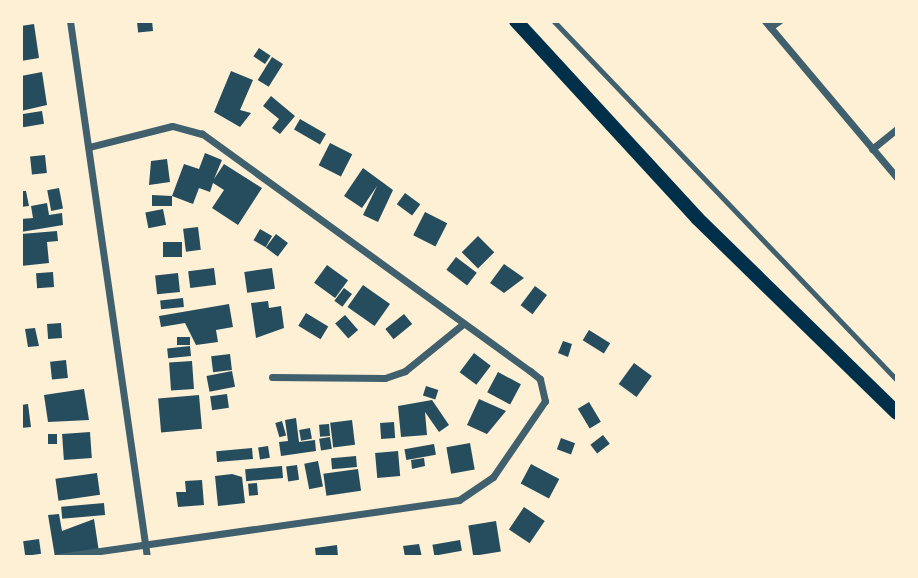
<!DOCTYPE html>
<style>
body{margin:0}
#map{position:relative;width:918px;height:578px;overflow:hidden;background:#fdf0d5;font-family:Spectral,serif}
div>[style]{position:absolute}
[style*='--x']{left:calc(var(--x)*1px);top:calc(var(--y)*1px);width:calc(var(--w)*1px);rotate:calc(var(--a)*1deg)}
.building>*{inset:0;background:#264d5e;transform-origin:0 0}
.service>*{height:4.5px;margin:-2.25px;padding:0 2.25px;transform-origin:2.25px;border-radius:2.25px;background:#3f606c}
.minor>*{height:7px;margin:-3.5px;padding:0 3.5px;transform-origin:3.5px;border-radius:3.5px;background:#3f606c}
.trunk>*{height:14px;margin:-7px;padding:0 7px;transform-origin:7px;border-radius:7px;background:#003049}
span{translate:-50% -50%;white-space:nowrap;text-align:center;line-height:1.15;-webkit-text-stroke:7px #fdf0d5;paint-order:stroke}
.frame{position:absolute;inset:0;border:23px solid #fdf0d5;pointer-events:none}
</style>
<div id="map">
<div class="building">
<i style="left:152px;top:21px;width:10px;height:15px;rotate:84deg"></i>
<i style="clip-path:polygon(34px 24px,39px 58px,21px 61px,21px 26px)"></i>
<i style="left:259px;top:48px;width:14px;height:10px;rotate:34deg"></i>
<i style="left:272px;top:57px;width:13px;height:27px;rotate:32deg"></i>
<i style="clip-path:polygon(231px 71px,253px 80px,240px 110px,251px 113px,240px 127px,214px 112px)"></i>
<i style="clip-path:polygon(42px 72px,47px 105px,21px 111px,21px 76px)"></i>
<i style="clip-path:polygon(271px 96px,295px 116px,280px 134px,272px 128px,279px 119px,263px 106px)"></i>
<i style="left:42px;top:111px;width:13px;height:21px;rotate:81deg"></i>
<i style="left:300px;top:119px;width:30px;height:12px;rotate:30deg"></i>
<i style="left:330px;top:143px;width:25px;height:25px;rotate:27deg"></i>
<i style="clip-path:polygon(205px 153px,222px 160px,214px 179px,224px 164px,262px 188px,238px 225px,212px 208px,224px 190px,213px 183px,210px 192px,199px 188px,193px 204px,172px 196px,172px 206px,152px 206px,152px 195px,172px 196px,184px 164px,199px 169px)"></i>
<i style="left:45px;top:155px;width:18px;height:15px;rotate:84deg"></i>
<i style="clip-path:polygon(167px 159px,170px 182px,149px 185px,151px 161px)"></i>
<i style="clip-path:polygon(363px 168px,393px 190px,378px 222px,363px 215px,377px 186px,362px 208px,344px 196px)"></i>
<i style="left:59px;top:188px;width:21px;height:12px;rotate:79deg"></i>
<i style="clip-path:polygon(21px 191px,26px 191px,29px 206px,21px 207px)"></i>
<i style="left:405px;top:193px;width:19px;height:14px;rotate:36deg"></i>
<i style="clip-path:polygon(47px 203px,49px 215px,62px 213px,63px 225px,21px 232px,21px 219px,33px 218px,31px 206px)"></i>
<i style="left:163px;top:209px;width:16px;height:18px;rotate:79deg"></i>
<i style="left:425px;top:212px;width:25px;height:26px;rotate:27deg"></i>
<i style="left:198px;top:227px;width:23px;height:15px;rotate:83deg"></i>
<i style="left:260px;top:229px;width:14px;height:13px;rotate:30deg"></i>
<i style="clip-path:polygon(57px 231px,58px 241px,47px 242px,49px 263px,21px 266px,21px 234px)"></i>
<i style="left:276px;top:234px;width:15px;height:17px;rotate:37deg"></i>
<i style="left:478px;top:236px;width:23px;height:23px;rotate:45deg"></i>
<i style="left:163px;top:242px;width:19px;height:15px"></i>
<i style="left:456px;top:257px;width:26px;height:16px;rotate:37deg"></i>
<i style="clip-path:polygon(504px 264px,524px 278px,504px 293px,490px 283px)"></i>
<i style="left:327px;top:265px;width:26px;height:22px;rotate:36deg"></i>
<i style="left:214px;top:268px;width:17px;height:26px;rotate:83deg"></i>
<i style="left:272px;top:268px;width:21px;height:28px;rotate:82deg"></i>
<i style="left:53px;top:272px;width:15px;height:17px;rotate:86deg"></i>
<i style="left:178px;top:273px;width:19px;height:23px;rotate:84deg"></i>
<i style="left:363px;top:285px;width:33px;height:27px;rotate:35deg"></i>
<i style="left:535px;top:286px;width:15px;height:24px;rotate:37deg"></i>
<i style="left:344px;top:288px;width:10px;height:16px;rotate:37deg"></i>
<i style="left:183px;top:298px;width:9px;height:23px;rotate:84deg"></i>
<i style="clip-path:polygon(268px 301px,269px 308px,281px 306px,284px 328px,256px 338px,251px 303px)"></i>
<i style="clip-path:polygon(229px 304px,233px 327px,216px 330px,218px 342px,196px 345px,185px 323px,161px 327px,159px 316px)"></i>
<i style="left:306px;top:313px;width:26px;height:15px;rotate:31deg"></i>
<i style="left:404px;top:314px;width:13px;height:24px;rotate:51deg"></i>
<i style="left:345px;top:315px;width:20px;height:13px;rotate:49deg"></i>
<i style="left:61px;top:323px;width:15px;height:14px;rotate:86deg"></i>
<i style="clip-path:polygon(35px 328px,39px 346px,28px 347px,25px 329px)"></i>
<i style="left:589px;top:330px;width:25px;height:12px;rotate:32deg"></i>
<i style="left:190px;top:337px;width:8px;height:13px;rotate:90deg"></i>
<i style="clip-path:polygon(563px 341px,572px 344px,568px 357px,558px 353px)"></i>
<i style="left:190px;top:346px;width:10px;height:23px;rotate:84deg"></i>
<i style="left:474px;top:353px;width:21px;height:24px;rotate:37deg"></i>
<i style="left:230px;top:354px;width:16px;height:19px;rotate:83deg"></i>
<i style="left:66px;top:360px;width:18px;height:16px;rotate:84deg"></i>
<i style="left:192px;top:361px;width:28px;height:23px;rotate:86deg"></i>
<i style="left:634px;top:363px;width:22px;height:26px;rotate:36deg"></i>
<i style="left:232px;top:371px;width:16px;height:26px;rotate:79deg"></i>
<i style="left:498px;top:372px;width:26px;height:23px;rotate:28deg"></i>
<i style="left:426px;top:386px;width:13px;height:10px;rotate:18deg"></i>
<i style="clip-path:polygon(84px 389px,89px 420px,48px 422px,44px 395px)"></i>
<i style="left:227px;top:394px;width:14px;height:17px;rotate:82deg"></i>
<i style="left:199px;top:395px;width:34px;height:41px;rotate:85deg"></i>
<i style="clip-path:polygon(479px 399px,506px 411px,487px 434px,467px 425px)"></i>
<i style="clip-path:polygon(432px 400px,449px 425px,439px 432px,425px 412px,427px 435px,401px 437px,398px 406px)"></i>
<i style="left:589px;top:402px;width:23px;height:13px;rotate:59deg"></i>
<i style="clip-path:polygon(28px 404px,31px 427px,21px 428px,21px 405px)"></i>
<i style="clip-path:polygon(296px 418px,299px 442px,315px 440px,316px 451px,281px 456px,279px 442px,288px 441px,285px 420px)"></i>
<i style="left:352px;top:420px;width:25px;height:22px;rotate:83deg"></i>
<i style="left:282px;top:421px;width:15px;height:7px;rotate:74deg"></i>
<i style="left:394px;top:422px;width:16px;height:14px;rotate:86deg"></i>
<i style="left:329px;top:424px;width:12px;height:10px;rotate:85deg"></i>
<i style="left:310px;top:428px;width:11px;height:11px;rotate:80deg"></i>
<i style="left:90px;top:432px;width:26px;height:28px;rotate:86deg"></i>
<i style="left:48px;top:434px;width:9px;height:10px"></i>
<i style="left:603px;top:435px;width:11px;height:16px;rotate:52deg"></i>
<i style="left:330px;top:437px;width:12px;height:11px;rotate:81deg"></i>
<i style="left:561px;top:438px;width:15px;height:12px;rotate:20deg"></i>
<i style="left:470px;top:443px;width:27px;height:24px;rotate:80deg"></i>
<i style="left:434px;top:444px;width:11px;height:30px;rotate:80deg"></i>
<i style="left:268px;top:446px;width:12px;height:10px;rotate:81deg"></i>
<i style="left:252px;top:448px;width:11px;height:36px;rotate:85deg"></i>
<i style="left:398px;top:451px;width:25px;height:23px;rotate:85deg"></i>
<i style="left:356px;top:456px;width:11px;height:25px;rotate:85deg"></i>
<i style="clip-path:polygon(424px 458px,425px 466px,412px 469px,411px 460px)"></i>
<i style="left:318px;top:461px;width:26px;height:14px;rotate:79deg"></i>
<i style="left:531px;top:464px;width:32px;height:22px;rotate:28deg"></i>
<i style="left:297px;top:465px;width:15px;height:11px;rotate:82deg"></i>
<i style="left:282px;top:466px;width:12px;height:37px;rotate:85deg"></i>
<i style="left:358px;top:469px;width:22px;height:35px;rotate:82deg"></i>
<i style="left:97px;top:473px;width:22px;height:42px;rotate:82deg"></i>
<i style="clip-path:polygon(232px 474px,242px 477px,245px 503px,218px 506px,215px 476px)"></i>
<i style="clip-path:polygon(202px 480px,204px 505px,178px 507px,176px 492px,186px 492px,185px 481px)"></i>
<i style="left:257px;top:483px;width:12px;height:9px;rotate:85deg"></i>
<i style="left:104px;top:503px;width:12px;height:43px;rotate:85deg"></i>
<i style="left:524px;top:507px;width:25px;height:27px;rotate:34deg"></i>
<i style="clip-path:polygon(59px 514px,62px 531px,94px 519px,99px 552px,55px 557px,48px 515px)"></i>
<i style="left:496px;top:521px;width:31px;height:28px;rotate:81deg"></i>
<i style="left:39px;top:539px;width:15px;height:16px;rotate:82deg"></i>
<i style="left:460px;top:540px;width:11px;height:28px;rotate:80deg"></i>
<i style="clip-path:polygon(419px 544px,422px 557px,405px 557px,403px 546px)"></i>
<i style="clip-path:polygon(337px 545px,338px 557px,316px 557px,315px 548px)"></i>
</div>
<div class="service">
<i style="--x:554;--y:21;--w:497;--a:46.3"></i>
</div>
<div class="minor">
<i style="--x:70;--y:21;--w:542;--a:81.83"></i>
<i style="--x:765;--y:21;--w:205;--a:49.9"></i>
<i style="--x:770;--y:27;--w:11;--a:-34"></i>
<i style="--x:872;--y:149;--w:32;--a:-39"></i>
<i style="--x:272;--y:377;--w:113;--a:0.5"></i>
<i style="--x:385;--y:378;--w:21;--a:-19"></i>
<i style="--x:405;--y:371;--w:75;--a:-39"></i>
<i style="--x:58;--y:557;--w:405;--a:-8.1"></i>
<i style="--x:459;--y:500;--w:41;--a:-34.1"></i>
<i style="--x:493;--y:477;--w:92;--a:-55.6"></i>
<i style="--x:545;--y:401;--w:23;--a:-103"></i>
<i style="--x:540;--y:379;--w:13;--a:-141"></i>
<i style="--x:530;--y:371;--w:405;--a:-144.1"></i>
<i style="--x:202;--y:134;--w:31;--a:-165"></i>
<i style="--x:172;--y:126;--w:86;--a:165.8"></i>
</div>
<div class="trunk">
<i style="--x:516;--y:21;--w:268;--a:47.4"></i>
<i style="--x:697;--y:218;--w:279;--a:44.3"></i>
</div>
<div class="frame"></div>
</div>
